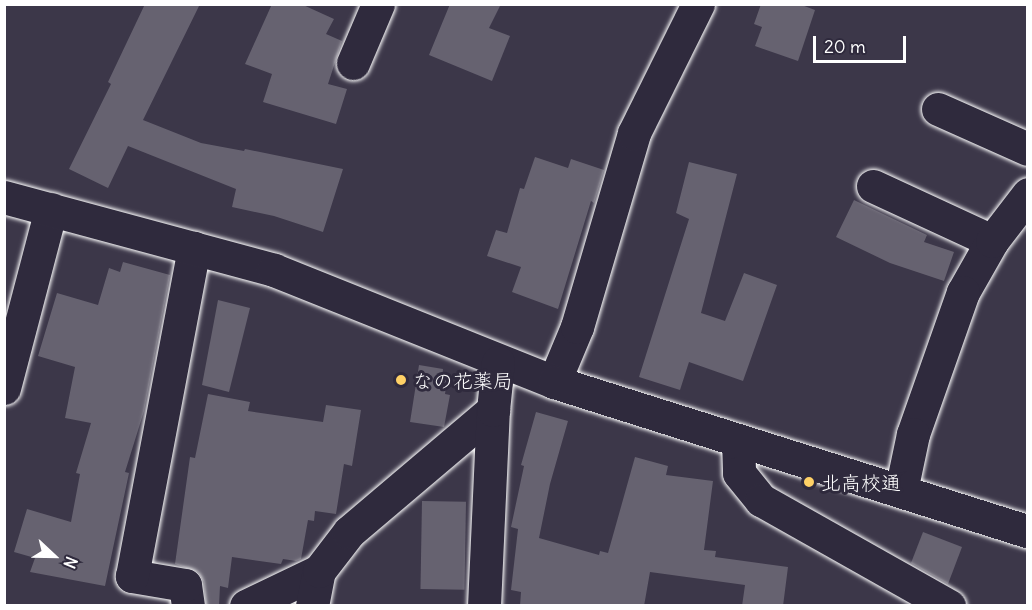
<!DOCTYPE html>
<meta charset="utf-8">
<style>
body{margin:0}
#map{position:relative;width:1032px;height:610px;overflow:hidden;background:#3c3749;font-family:Delius,"Klee One",sans-serif}
div>[style]{position:absolute}
[style*='--x']{left:calc(var(--x)*1px);top:calc(var(--y)*1px);width:calc(var(--w)*1px);rotate:calc(var(--a)*1deg)}
.building>*{inset:0;background:#666270;transform-origin:0 0}
.roads{filter:drop-shadow(0 0 2px #fff) drop-shadow(0 0 2px #fff)}
.minor>*{height:33px;margin:-16.5px;padding:0 16.5px;transform-origin:16.5px;border-radius:16.5px;background:#2f2a3d}
.tertiary>*{height:33px;margin:-16.5px;padding:0 16.5px;transform-origin:16.5px;border-radius:16.5px;background:#2f2a3d}
.dots>*{width:16px;height:16px;translate:-50% -50%;box-sizing:border-box;border:3px solid #2f2a3d;border-radius:50%}
span{translate:-50% -50%;white-space:nowrap;text-align:center;line-height:1.15;-webkit-text-stroke:6px #2f2a3d;paint-order:stroke}
.poi-label{font-size:20px;color:#fff}
.left{translate:0 -50%;text-align:left}
.frame{position:absolute;inset:0;border:6px solid #fff;pointer-events:none}
.north{position:absolute;left:24px;top:526px;width:60px;height:60px;-webkit-text-stroke:4px #2f2a3d;paint-order:stroke;rotate:112deg;font-size:16px;font-weight:700;line-height:24px;text-align:center;color:#fff}
.north::after{content:'';display:block;margin:auto;width:21px;height:27px;background:#fff;clip-path:polygon(50% 0,100% 100%,50% 72%,0 100%)}
.scale{position:absolute;left:813px;top:36px;width:93px;height:27px;box-sizing:border-box;border:3px solid #fff;border-top:0;padding-left:8px;font-size:18px;line-height:21px;white-space:nowrap;color:#fff;-webkit-text-stroke:4px #2f2a3d;paint-order:stroke}
</style>
<div id="map">
<div class="building">
<i style="clip-path:polygon(145px 4px,200px 4px,143px 120px,201px 143px,244px 151px,245px 149px,343px 169px,323px 232px,274px 216px,232px 207px,236px 189px,128px 146px,108px 188px,69px 169px,111px 84px,108px 82px)"></i>
<i style="clip-path:polygon(272px 4px,301px 4px,334px 19px,326px 34px,342px 41px,328px 84px,347px 89px,336px 124px,263px 102px,272px 74px,245px 64px)"></i>
<i style="clip-path:polygon(450px 4px,501px 4px,489px 28px,510px 36px,492px 81px,429px 55px)"></i>
<i style="clip-path:polygon(761px 4px,799px 4px,815px 10px,798px 61px,755px 46px,762px 27px,754px 24px)"></i>
<i style="clip-path:polygon(535px 157px,568px 168px,571px 159px,604px 170px,594px 203px,591px 201px,558px 309px,512px 292px,521px 267px,487px 256px,496px 230px,507px 233px,520px 188px,524px 189px)"></i>
<i style="clip-path:polygon(689px 162px,737px 174px,701px 313px,725px 321px,744px 273px,777px 285px,743px 381px,689px 362px,680px 390px,639px 377px,689px 219px,676px 213px)"></i>
<i style="clip-path:polygon(854px 200px,927px 235px,924px 242px,954px 252px,944px 281px,890px 263px,836px 237px)"></i>
<i style="clip-path:polygon(123px 262px,170px 275px,144px 411px,125px 472px,129px 473px,105px 586px,30px 572px,35px 558px,14px 552px,27px 509px,71px 522px,80px 474px,76px 473px,91px 423px,65px 418px,75px 367px,38px 356px,57px 293px,98px 305px,109px 268px,120px 272px)"></i>
<i style="clip-path:polygon(218px 300px,250px 308px,229px 392px,202px 385px)"></i>
<i style="clip-path:polygon(419px 365px,443px 369px,442px 379px,447px 380px,445px 394px,450px 395px,444px 427px,410px 422px)"></i>
<i style="clip-path:polygon(208px 394px,250px 402px,248px 411px,323px 422px,326px 405px,361px 410px,352px 466px,344px 464px,336px 514px,315px 511px,314px 521px,308px 520px,301px 559px,296px 561px,283px 559px,281px 564px,232px 557px,228px 588px,220px 586px,219px 606px,206px 606px,204px 582px,198px 572px,175px 564px,190px 457px,195px 458px)"></i>
<i style="clip-path:polygon(536px 412px,568px 421px,550px 484px,539px 538px,599px 555px,600px 551px,608px 553px,635px 457px,668px 466px,666px 475px,713px 481px,704px 550px,716px 551px,715px 557px,788px 567px,783px 606px,742px 606px,745px 585px,650px 572px,644px 606px,520px 606px,521px 592px,511px 590px,518px 529px,511px 527px,524px 466px,521px 465px)"></i>
<i style="left:422px;top:501px;width:44px;height:88px;rotate:1deg"></i>
<i style="clip-path:polygon(923px 532px,962px 547px,948px 584px,911px 563px)"></i>
</div>
<div class="roads">
<div class="minor">
<i style="--x:353;--y:63;--w:64;--a:-67"></i>
<i style="--x:938;--y:109;--w:98;--a:24"></i>
<i style="--x:873;--y:186;--w:131;--a:24.8"></i>
<i style="--x:992;--y:241;--w:59;--a:119.6"></i>
<i style="--x:963;--y:292;--w:151;--a:109.4"></i>
<i style="--x:913;--y:434;--w:58;--a:101.9"></i>
<i style="--x:992;--y:241;--w:59;--a:-52.5"></i>
<i style="--x:554;--y:382;--w:60;--a:-67.3"></i>
<i style="--x:577;--y:327;--w:202;--a:-73.6"></i>
<i style="--x:634;--y:133;--w:144;--a:-63.6"></i>
<i style="--x:4;--y:388;--w:185;--a:-75.3"></i>
<i style="--x:738;--y:441;--w:32;--a:88"></i>
<i style="--x:739;--y:473;--w:35;--a:51"></i>
<i style="--x:761;--y:500;--w:216;--a:29.4"></i>
<i style="--x:188;--y:606;--w:21;--a:-98"></i>
<i style="--x:185;--y:585;--w:54;--a:-170.4"></i>
<i style="--x:132;--y:576;--w:334;--a:-79.3"></i>
<i style="--x:246;--y:606;--w:81;--a:-25.6"></i>
<i style="--x:312;--y:606;--w:36;--a:-79"></i>
<i style="--x:319;--y:571;--w:49;--a:-52.4"></i>
<i style="--x:349;--y:532;--w:189;--a:-40.3"></i>
</div>
<div class="tertiary">
<i style="--x:4;--y:197;--w:280;--a:15.1"></i>
<i style="--x:274;--y:270;--w:302;--a:21.8"></i>
<i style="--x:554;--y:382;--w:497;--a:17.5"></i>
<i style="--x:484;--y:606;--w:196;--a:-87.4"></i>
<i style="--x:493;--y:410;--w:48;--a:-84.1"></i>
</div>
</div>
<div class="dots">
<i style="left:401px;top:380px;background:#ffd166"></i>
<i style="left:809px;top:482px;background:#ffd166"></i>
</div>
<div class="poi-label">
<span class="left" style="left:413px;top:380px">なの花薬局</span>
<span class="left" style="left:821px;top:482px">北高校通</span>
</div>
<div class="frame"></div>
<div class="north">N</div>
<div class="scale">20 m</div>
</div>
